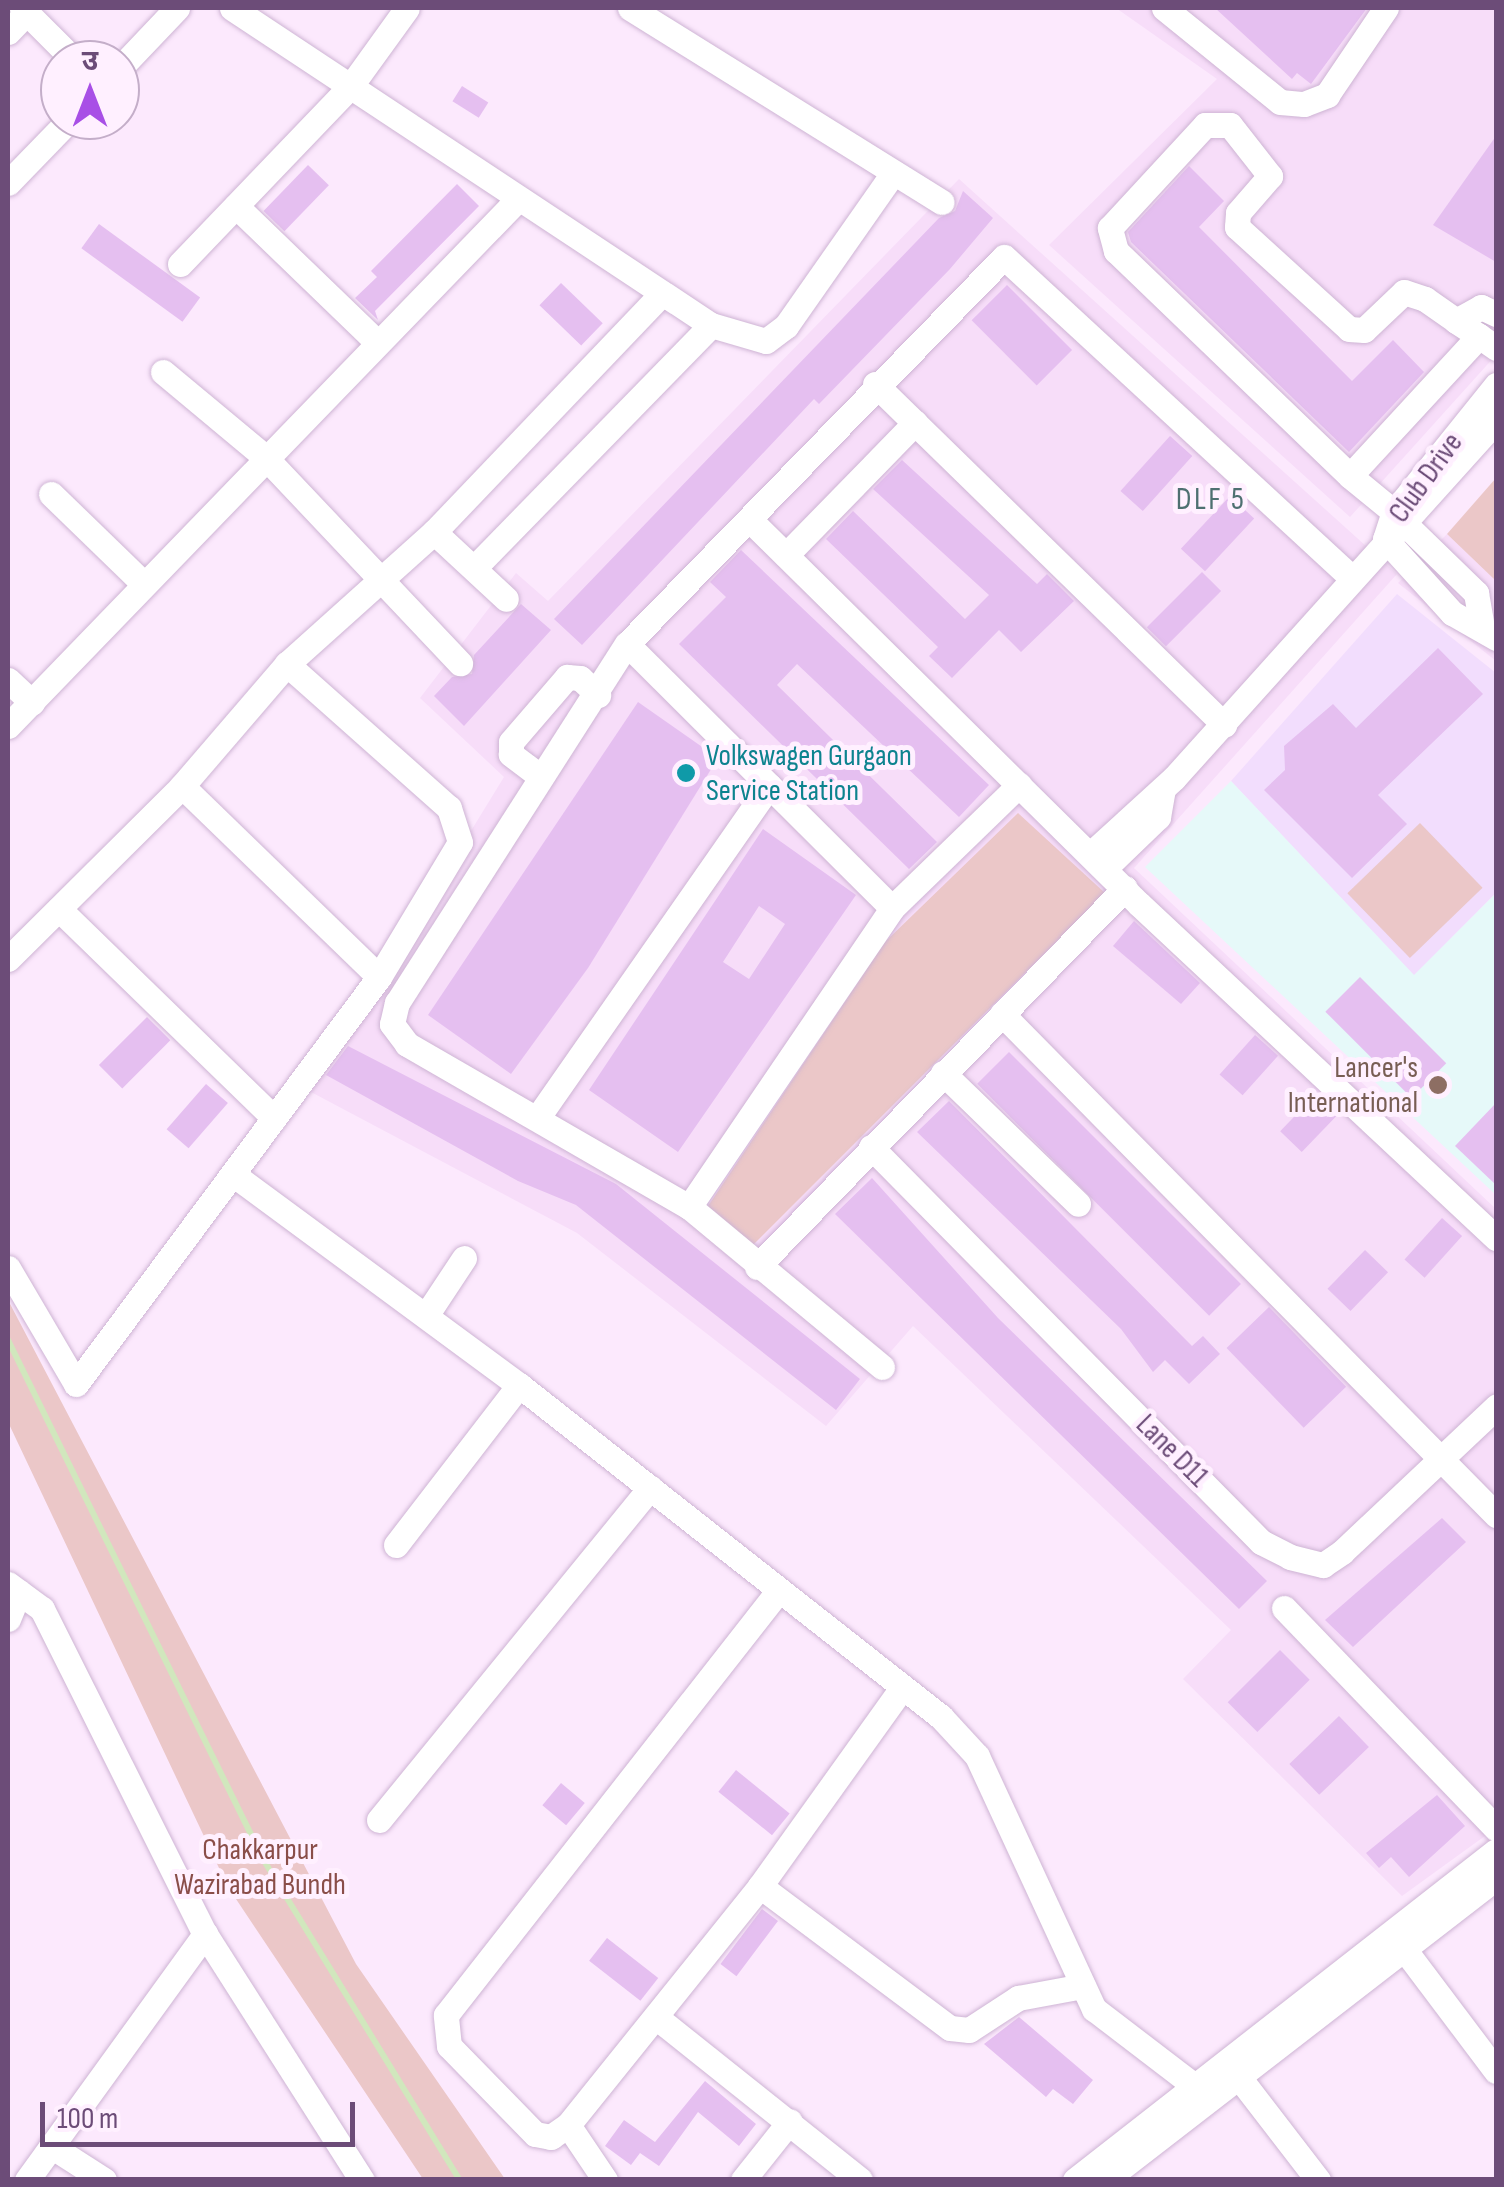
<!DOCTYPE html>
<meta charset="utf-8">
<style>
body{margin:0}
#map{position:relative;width:1504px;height:2187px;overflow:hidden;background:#fce9fd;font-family:"Sofia Sans Condensed","Noto Sans Devanagari",sans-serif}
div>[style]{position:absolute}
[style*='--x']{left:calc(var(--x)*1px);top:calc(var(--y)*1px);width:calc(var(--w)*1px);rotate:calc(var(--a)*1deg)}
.residential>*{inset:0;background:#f7ddf9}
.commercial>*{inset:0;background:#f2ddfd}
.education>*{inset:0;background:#e6f9f9}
.green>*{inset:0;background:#ebc7c8;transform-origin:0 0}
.stream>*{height:6px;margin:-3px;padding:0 3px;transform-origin:3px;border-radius:3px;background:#d1e7bd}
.building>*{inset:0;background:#e5bff0;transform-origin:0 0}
.roads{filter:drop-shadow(0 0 2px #ceb4d4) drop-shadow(0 0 2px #ceb4d4)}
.minor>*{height:25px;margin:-12.5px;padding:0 12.5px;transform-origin:12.5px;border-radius:12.5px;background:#fff}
.dots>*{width:28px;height:28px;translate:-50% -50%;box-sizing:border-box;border:5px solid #fff0ff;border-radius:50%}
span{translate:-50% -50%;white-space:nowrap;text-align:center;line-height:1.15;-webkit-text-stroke:10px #fff0ff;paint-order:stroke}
.street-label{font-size:30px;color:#6c4c78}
.culture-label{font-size:30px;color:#0d838f}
.left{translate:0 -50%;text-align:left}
.education-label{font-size:30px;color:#785e54}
.right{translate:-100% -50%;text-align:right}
.park-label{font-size:30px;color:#8a4e49}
.neighbourhood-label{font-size:32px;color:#4e7071;letter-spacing:2.5px}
.frame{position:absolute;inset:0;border:10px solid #6c4c78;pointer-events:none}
.north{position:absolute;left:40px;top:40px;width:100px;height:100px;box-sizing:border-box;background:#fff0ff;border:2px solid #c4aec9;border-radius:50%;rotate:0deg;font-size:28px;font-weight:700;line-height:40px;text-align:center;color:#6c4c78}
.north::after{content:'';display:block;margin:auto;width:35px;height:45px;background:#a84fe6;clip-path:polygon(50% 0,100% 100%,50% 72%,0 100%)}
.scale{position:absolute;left:40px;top:2102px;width:315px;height:45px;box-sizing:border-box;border:5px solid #6c4c78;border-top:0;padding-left:12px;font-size:30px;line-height:35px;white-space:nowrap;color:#6c4c78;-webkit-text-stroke:8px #fff0ff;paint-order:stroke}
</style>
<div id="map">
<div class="residential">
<i style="clip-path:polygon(1116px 8px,1496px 8px,1496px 355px,1350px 517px,1049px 245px,1217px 79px)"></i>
<i style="clip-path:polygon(959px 179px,1397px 574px,1134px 868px,1496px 1209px,1496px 1828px,1402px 1896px,1183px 1679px,1231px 1630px,913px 1326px,826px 1426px,577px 1233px,311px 1092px,504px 777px,420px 698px,516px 573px,548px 601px)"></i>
<i style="clip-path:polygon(1447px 534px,1496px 581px,1496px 661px,1398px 583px)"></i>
</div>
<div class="commercial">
<i style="clip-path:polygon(1397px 594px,1496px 673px,1496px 893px,1414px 976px,1231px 781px)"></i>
</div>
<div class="education">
<i style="clip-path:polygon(1231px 781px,1414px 975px,1496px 893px,1496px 1195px,1145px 867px)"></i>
</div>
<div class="green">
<i style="clip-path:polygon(1496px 478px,1496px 581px,1447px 534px)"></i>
<i style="clip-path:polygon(1018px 813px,1105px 893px,753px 1245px,708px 1206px,885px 942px)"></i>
<i style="left:1420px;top:823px;width:90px;height:101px;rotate:46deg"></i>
<i style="clip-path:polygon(8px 1300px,356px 1964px,505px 2179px,423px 2179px,228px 1887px,8px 1422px)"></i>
</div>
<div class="stream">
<i style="--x:8;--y:1340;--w:578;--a:63.83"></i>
<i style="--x:263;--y:1859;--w:377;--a:58.5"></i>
</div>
<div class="building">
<i style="clip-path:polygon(1215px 8px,1367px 8px,1311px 84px,1297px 73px,1292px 79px)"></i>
<i style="left:462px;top:86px;width:31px;height:18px;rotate:32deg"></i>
<i style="clip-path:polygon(1496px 136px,1496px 262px,1433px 225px)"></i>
<i style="left:308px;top:165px;width:29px;height:64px;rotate:44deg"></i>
<i style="clip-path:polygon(1189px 166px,1224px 201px,1199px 227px,1352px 381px,1393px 340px,1424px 372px,1349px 452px,1131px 242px,1128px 232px)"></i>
<i style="clip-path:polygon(457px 184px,479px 206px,375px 311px,378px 320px,355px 298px,377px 277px,371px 271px)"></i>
<i style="clip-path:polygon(963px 191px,993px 218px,950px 269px,819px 404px,814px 399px,582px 645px,554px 619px,939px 218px,955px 211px)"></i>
<i style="left:99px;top:224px;width:125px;height:30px;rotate:36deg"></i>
<i style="left:561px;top:283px;width:58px;height:31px;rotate:44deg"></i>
<i style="left:1007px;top:285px;width:92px;height:50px;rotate:45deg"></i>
<i style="left:1170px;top:436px;width:30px;height:74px;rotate:42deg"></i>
<i style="clip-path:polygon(902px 460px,1037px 584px,1047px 574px,1074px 601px,1021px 652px,999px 630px,952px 678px,929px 656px,938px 647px,826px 539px,853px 511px,965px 619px,989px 595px,873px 489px)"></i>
<i style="left:1230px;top:496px;width:33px;height:72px;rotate:43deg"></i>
<i style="clip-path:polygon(741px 550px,989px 785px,959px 817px,797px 664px,777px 685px,937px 842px,909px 869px,679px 644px,726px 597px,710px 582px)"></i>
<i style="left:1202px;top:572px;width:27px;height:78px;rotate:45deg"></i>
<i style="clip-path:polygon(521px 604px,551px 630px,464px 726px,434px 696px,452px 677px,472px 674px,474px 655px)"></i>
<i style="clip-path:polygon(1438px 648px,1483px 694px,1378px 795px,1407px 824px,1352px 878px,1264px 790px,1285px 770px,1284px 746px,1333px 704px,1356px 728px)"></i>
<i style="clip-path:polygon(638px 702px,718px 758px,588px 968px,511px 1074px,428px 1015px)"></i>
<i style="clip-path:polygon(evenodd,763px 829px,856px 895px,678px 1152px,589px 1090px,763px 829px,759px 906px,785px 924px,749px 979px,723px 962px,759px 906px)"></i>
<i style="clip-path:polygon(1134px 921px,1200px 983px,1181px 1004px,1113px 946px)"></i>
<i style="left:1360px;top:977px;width:122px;height:49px;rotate:45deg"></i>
<i style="left:147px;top:1017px;width:33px;height:68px;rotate:45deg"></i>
<i style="left:1255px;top:1035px;width:31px;height:53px;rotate:42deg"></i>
<i style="clip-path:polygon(348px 1046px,616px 1184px,860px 1379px,836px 1410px,576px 1205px,518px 1181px,326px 1075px)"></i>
<i style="left:1009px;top:1052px;width:328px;height:45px;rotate:45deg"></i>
<i style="left:206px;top:1084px;width:29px;height:60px;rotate:41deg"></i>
<i style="left:1317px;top:1093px;width:30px;height:53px;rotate:44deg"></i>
<i style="clip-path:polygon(949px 1101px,1192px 1346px,1203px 1336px,1220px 1354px,1189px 1384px,1165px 1360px,1153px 1372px,1121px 1329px,917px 1132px)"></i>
<i style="clip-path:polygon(1496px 1103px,1496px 1185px,1455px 1146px)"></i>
<i style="clip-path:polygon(872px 1178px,998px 1318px,1267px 1581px,1239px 1609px,835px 1214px)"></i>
<i style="left:1442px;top:1218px;width:27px;height:56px;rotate:42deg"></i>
<i style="left:1365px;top:1250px;width:32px;height:54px;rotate:44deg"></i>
<i style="left:1269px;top:1307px;width:111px;height:59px;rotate:46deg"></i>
<i style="clip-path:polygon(1442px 1518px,1466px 1542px,1353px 1647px,1325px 1620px)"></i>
<i style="left:1280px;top:1650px;width:42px;height:74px;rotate:45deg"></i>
<i style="left:1339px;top:1716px;width:43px;height:69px;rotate:46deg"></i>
<i style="left:736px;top:1770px;width:69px;height:28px;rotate:39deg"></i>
<i style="left:561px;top:1783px;width:31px;height:29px;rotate:40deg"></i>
<i style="clip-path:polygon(1437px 1795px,1465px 1826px,1409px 1877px,1391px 1857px,1379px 1868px,1366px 1853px)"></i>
<i style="left:762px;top:1909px;width:20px;height:69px;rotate:37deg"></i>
<i style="left:607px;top:1938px;width:65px;height:29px;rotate:38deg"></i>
<i style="clip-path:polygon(1019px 2017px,1093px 2080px,1073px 2104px,1053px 2089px,1046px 2097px,984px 2044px)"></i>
<i style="clip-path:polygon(705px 2081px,756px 2124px,739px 2146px,698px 2112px,659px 2166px,640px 2153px,631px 2165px,605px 2146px,624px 2120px,655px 2142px)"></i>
</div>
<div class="roads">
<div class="minor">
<i style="--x:22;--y:8;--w:74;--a:45"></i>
<i style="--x:232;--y:8;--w:574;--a:33.5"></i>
<i style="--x:711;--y:325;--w:57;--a:16.2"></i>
<i style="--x:766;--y:341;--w:25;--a:-37"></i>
<i style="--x:786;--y:326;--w:187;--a:-55"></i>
<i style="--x:630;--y:8;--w:367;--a:31.9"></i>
<i style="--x:1164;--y:8;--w:149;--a:39"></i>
<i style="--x:1280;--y:102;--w:24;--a:5"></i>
<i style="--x:1304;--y:104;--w:25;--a:-21"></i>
<i style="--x:1327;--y:95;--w:105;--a:-55.9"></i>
<i style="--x:8;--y:32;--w:28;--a:-46"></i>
<i style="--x:120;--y:68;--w:83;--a:-46.5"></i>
<i style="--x:8;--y:183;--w:88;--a:-45.9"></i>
<i style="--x:236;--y:206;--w:197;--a:44"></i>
<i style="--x:180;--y:264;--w:245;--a:-46.2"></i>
<i style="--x:350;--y:87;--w:97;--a:-54.2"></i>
<i style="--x:1456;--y:321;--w:29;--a:-29"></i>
<i style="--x:1481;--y:307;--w:17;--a:25"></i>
<i style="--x:1479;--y:336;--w:190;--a:132.7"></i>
<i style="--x:1350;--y:476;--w:325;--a:-136.1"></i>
<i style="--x:1116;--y:251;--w:24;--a:-105"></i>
<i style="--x:1110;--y:228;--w:140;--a:-47.3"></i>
<i style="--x:1205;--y:125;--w:25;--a:0"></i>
<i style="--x:1230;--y:125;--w:65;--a:51.9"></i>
<i style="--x:1270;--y:176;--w:49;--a:130.9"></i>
<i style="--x:1238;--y:213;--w:14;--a:94"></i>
<i style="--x:1237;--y:227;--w:151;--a:42.3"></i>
<i style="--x:1349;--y:329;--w:15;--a:4"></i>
<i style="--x:1364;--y:330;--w:55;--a:-43.5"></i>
<i style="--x:1404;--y:292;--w:22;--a:18"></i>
<i style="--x:1425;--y:299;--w:38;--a:35"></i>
<i style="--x:1456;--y:321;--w:27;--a:33"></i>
<i style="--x:1479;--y:336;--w:21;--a:35"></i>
<i style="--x:163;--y:372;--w:133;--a:39.8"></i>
<i style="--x:265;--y:457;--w:284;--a:46.6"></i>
<i style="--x:875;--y:384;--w:488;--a:44.3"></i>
<i style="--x:1350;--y:476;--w:57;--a:39.3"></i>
<i style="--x:51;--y:494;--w:129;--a:44.1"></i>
<i style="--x:750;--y:520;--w:547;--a:44.63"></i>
<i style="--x:1139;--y:904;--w:489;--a:43.1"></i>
<i style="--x:1406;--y:525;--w:98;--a:44.2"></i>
<i style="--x:1476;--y:593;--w:29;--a:80"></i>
<i style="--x:434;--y:532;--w:98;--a:42.9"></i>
<i style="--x:1385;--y:539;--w:28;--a:-72"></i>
<i style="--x:1394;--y:512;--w:163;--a:-51.2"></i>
<i style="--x:1385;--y:539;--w:100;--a:47.8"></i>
<i style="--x:1452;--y:613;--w:51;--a:29.6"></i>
<i style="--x:786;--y:555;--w:185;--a:-45.7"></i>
<i style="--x:474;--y:568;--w:339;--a:-45.7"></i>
<i style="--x:627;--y:644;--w:374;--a:44.9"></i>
<i style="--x:8;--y:680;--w:33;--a:43"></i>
<i style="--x:8;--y:726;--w:733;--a:-45.94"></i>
<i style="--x:541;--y:777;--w:38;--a:-143"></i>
<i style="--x:511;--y:754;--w:12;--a:-90"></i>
<i style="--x:511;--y:742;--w:86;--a:-49.3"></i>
<i style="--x:567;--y:677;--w:13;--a:4"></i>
<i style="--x:580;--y:678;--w:25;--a:43"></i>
<i style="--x:182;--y:786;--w:274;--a:44.1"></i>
<i style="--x:1094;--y:851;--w:108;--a:-42.4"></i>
<i style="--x:1174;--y:778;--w:482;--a:-48"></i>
<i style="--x:1107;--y:866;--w:71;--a:-43.9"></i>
<i style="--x:1158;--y:817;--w:27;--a:-80"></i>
<i style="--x:59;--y:909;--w:300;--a:44.2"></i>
<i style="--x:8;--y:959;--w:245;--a:-44.8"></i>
<i style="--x:182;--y:786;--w:161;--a:-49.3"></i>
<i style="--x:287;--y:664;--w:198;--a:-41.9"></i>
<i style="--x:434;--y:532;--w:330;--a:-46.3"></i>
<i style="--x:1002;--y:1014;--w:704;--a:45.4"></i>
<i style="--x:943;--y:1073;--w:188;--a:44.1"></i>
<i style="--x:538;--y:1117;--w:404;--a:-55.1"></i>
<i style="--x:871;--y:1147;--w:555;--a:45.36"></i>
<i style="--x:1261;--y:1542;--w:33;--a:27"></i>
<i style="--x:1290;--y:1557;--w:34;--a:14"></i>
<i style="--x:1323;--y:1565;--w:23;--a:-34"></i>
<i style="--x:1342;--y:1552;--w:212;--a:-43.3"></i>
<i style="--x:234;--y:1175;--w:354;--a:36.4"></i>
<i style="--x:519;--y:1385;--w:537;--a:38.19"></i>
<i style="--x:941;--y:1717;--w:53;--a:47.3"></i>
<i style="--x:977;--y:1756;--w:279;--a:65.2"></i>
<i style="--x:1094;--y:2009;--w:128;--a:37.4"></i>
<i style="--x:689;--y:1207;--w:361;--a:-55.8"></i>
<i style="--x:892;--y:908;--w:177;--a:-44.1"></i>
<i style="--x:757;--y:1267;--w:528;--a:-45.84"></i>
<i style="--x:8;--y:1268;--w:134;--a:59.6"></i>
<i style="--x:76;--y:1384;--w:507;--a:-53.33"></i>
<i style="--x:379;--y:977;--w:157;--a:-59"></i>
<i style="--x:460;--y:842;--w:36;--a:-108"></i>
<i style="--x:449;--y:808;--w:217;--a:-138.4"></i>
<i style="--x:427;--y:1314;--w:67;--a:-56.5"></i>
<i style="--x:882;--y:1367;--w:251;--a:-140.3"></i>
<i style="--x:689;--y:1207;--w:326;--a:-150"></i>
<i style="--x:407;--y:1044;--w:25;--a:-127"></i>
<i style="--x:392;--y:1024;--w:22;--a:-77"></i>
<i style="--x:397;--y:1003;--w:426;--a:-57.4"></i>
<i style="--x:627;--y:644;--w:540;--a:-45.75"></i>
<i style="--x:1004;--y:257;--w:473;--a:42.7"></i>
<i style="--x:396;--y:1545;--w:202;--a:-52.4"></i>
<i style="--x:8;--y:1584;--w:42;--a:36.3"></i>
<i style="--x:42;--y:1609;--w:364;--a:63.4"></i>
<i style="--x:205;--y:1934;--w:292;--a:57.5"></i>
<i style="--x:1284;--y:1608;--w:306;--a:46.1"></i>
<i style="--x:8;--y:1619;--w:29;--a:-68"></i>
<i style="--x:379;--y:1820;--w:429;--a:-50.8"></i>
<i style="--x:760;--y:1886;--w:237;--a:36.8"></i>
<i style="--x:950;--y:2028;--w:19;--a:6"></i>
<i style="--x:969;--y:2030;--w:59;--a:-33.1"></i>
<i style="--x:1018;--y:1998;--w:66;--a:-10.5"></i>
<i style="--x:1395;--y:1937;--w:168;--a:53"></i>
<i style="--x:656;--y:2017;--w:261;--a:38.6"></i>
<i style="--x:1231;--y:2067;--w:143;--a:52.4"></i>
<i style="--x:568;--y:2125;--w:21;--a:145"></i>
<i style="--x:551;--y:2137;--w:16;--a:-169"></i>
<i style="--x:535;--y:2134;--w:123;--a:-134.3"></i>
<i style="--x:449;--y:2046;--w:31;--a:-96"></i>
<i style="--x:446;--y:2015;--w:540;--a:-51.92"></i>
<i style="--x:51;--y:2146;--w:63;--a:32.7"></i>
<i style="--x:27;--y:2180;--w:304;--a:-54.1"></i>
<i style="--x:605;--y:2180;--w:66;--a:-123.9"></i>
<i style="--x:568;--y:2125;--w:307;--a:-51.2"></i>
<i style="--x:760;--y:1886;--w:244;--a:-54.4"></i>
<i style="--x:743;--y:2180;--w:75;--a:-51.5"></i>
<i style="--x:1075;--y:2180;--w:534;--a:-38.01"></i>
<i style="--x:1105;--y:2180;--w:494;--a:-37.7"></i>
</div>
</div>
<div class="dots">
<i style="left:686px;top:773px;background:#0f9aa8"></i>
<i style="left:1438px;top:1085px;background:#8d6e63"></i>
</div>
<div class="street-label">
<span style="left:1426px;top:478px;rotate:-54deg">Club Drive</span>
<span style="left:1172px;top:1451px;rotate:45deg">Lane D11</span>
</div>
<div class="culture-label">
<span class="left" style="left:706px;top:773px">Volkswagen Gurgaon<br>Service Station</span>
</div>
<div class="education-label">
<span class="right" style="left:1418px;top:1085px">Lancer's<br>International</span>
</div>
<div class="park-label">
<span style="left:260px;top:1867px">Chakkarpur<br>Wazirabad Bundh</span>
</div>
<div class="neighbourhood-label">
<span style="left:1211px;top:500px">DLF 5</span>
</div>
<div class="frame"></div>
<div class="north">उ</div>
<div class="scale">100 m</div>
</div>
